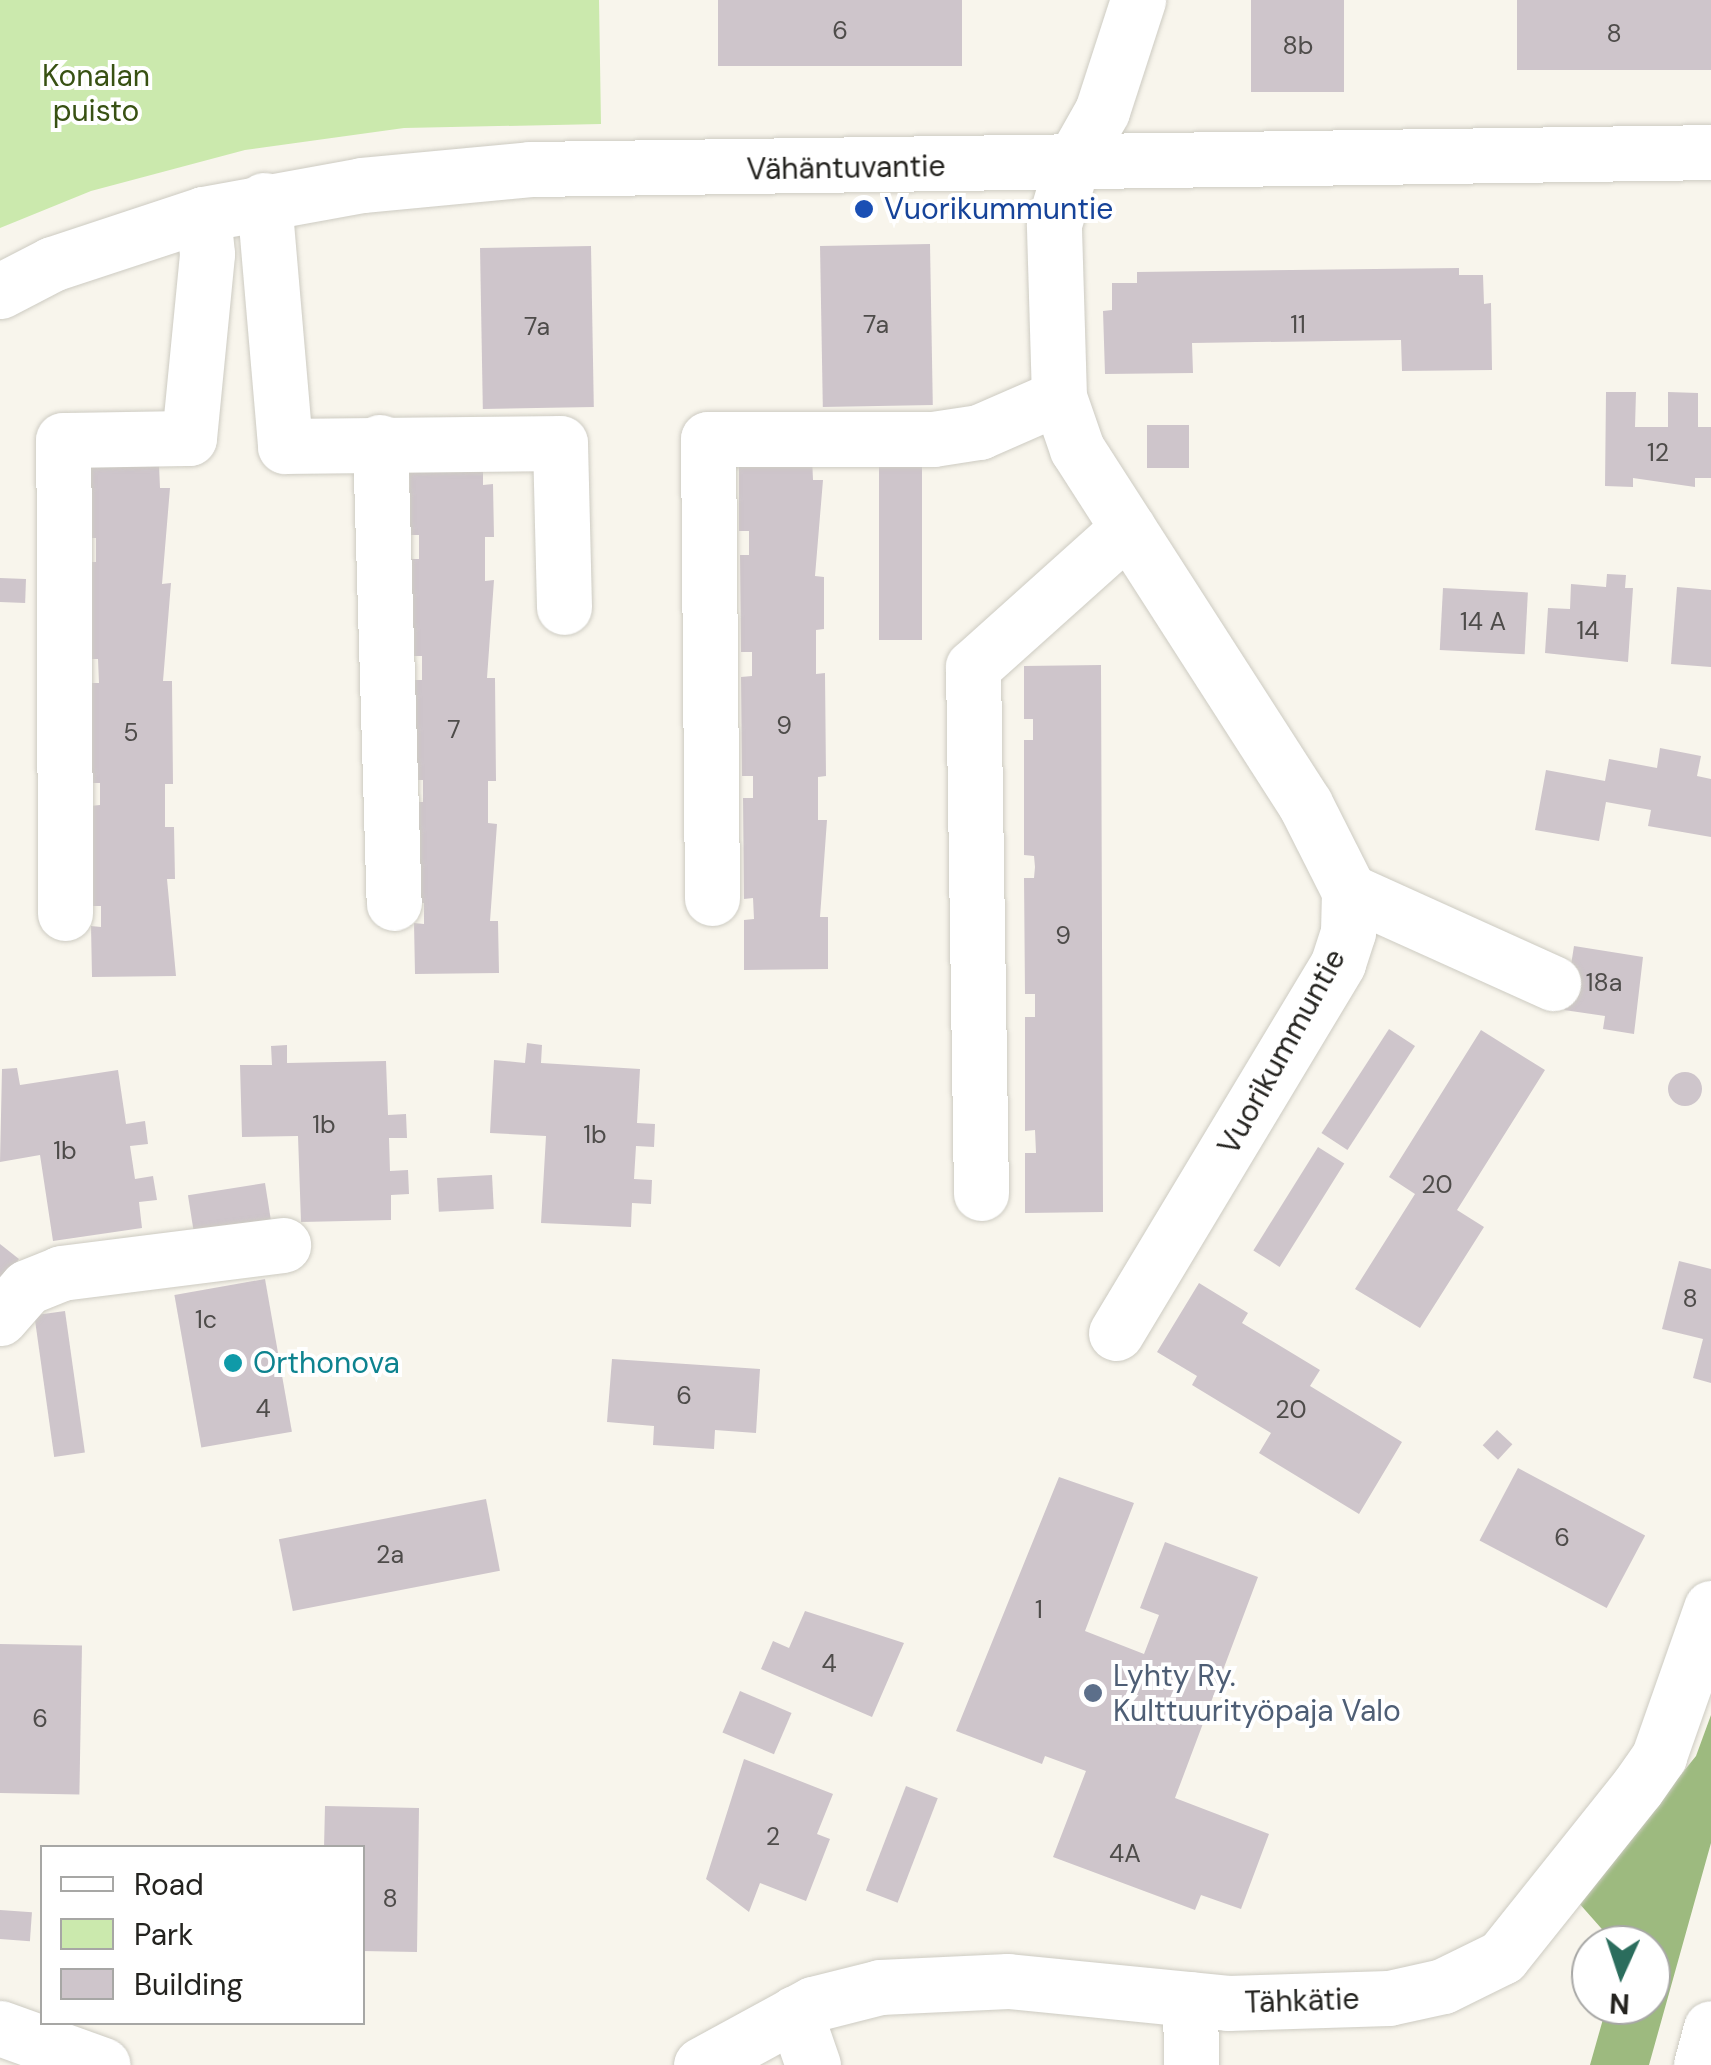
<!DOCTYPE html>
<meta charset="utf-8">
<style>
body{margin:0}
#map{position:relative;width:1711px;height:2065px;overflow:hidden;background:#f8f5ec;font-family:"DM Sans",sans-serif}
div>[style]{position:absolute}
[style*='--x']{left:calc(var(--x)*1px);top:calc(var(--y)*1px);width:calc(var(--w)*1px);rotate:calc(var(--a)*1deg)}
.green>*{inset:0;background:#cbe9ad}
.forest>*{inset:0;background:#9dba7f}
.building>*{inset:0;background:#cec5cb;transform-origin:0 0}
.round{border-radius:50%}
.roads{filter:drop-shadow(0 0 2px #cdcbc2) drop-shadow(0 0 2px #cdcbc2)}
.minor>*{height:55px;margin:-27.5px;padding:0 27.5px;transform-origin:27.5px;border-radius:27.5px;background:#fff}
.major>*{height:55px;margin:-27.5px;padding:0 27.5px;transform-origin:27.5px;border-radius:27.5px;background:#fff}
.dots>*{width:28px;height:28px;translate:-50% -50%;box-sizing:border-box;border:5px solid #fff;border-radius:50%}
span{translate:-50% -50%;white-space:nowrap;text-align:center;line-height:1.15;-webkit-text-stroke:8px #fff;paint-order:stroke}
.number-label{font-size:25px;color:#4e4c4a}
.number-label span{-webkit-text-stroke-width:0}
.park-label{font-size:30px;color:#385113}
.street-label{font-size:30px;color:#24231f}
.transit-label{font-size:30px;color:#164399}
.left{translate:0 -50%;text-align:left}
.culture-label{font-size:30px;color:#0d838f}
.service-label{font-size:30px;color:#4e5e75}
.legend{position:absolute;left:40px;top:1845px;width:325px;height:180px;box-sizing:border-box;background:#fff;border:2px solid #a7a7a5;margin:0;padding:12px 18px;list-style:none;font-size:30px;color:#24231f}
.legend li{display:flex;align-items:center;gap:20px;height:50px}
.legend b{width:50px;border:2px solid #a7a7a5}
.north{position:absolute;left:1571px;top:1925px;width:100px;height:100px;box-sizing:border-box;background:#fff;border:2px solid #a7a7a5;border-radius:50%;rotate:183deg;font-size:28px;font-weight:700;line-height:40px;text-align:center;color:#24231f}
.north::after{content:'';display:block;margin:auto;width:35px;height:45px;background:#2b6d5d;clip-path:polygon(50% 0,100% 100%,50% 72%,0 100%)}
</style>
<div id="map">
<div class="green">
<i style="clip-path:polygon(0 0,599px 0,601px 124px,404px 128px,245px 150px,91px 191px,0 228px)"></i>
</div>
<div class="forest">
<i style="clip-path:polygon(1711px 1715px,1711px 1843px,1649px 2065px,1590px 2065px,1607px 2005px,1651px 2005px,1651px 1945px,1616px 1945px,1578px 1902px,1696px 1756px)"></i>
</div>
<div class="building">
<i style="left:718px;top:0;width:244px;height:66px"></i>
<i style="left:1251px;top:0;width:93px;height:92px"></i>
<i style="left:1517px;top:0;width:194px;height:70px"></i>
<i style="left:930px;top:244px;width:161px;height:110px;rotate:89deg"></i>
<i style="left:591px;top:246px;width:161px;height:111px;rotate:89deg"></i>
<i style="clip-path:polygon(1459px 268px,1459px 275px,1483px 275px,1484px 304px,1491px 303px,1492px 370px,1402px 371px,1401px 340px,1192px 343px,1193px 373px,1105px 374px,1103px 311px,1112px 310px,1112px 283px,1137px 283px,1137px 272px)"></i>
<i style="clip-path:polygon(1606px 392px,1636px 392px,1635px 427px,1668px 427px,1668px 392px,1698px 393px,1698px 427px,1711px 427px,1711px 478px,1695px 478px,1695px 487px,1633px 478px,1633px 487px,1605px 486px)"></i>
<i style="left:1147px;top:425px;width:42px;height:43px"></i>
<i style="clip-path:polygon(812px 457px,813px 480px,823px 480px,815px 576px,824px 577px,824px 629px,816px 630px,816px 674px,825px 673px,826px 776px,818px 777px,818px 820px,827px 820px,820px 917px,828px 917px,828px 969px,744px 970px,744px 920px,754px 919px,753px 898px,744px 899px,743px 798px,753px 798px,753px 776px,742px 776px,741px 677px,752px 676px,752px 652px,741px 652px,740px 555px,749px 555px,749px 531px,739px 531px,739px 458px)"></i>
<i style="left:879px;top:460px;width:43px;height:180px"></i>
<i style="clip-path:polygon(483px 461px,483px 485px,493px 484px,494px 537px,485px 537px,485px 581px,494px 580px,487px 678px,495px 678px,496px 781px,488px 781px,488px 823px,497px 824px,490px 921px,498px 921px,499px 973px,415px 974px,414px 923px,424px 924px,424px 903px,414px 903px,413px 802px,423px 802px,423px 780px,413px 780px,411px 680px,422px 680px,422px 656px,411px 656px,410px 559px,419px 559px,419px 535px,410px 535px,409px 462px)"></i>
<i style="clip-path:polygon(86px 465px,159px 465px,160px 488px,170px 488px,162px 584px,171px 583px,163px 681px,172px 681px,173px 784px,165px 784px,165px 827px,174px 827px,175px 879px,167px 879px,176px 976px,92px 977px,91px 926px,101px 927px,101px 906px,91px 906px,90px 806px,100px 805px,100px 783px,90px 783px,88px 683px,99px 683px,98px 659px,88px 659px,87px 562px,96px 562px,96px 538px,87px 538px)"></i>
<i style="clip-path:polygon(1607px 574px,1626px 575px,1625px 588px,1633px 588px,1628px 662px,1545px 653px,1548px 608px,1570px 609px,1571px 584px,1606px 587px)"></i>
<i style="left:0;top:578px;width:26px;height:24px;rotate:2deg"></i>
<i style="clip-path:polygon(1677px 587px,1711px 590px,1711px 667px,1671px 664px)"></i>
<i style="left:1443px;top:588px;width:85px;height:62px;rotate:3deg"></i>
<i style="clip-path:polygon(1101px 665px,1103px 1212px,1025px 1213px,1025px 1153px,1036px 1153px,1035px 1130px,1025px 1131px,1025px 1017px,1035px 1017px,1035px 994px,1025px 994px,1024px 878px,1034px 878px,1035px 867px,1034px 856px,1024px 855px,1024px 740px,1033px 740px,1033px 719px,1024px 719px,1024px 666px)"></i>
<i style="clip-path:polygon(1660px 748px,1701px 756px,1697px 776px,1711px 779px,1711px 837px,1648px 826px,1651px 810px,1606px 802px,1599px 841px,1535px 830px,1546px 770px,1605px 781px,1609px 759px,1657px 768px)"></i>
<i style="clip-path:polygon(1574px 946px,1643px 957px,1634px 1034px,1603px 1029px,1605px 1016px,1564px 1010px)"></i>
<i style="left:1389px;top:1029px;width:31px;height:124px;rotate:33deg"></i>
<i style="clip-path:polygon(1481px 1030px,1545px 1070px,1457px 1210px,1484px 1227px,1420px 1328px,1355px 1289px,1415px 1194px,1389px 1177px)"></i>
<i style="clip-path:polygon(527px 1043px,542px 1045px,541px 1063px,640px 1069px,637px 1123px,655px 1124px,654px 1147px,636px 1146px,634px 1179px,652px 1180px,651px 1204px,632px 1203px,631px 1227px,541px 1223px,546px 1136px,490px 1133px,494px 1060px,525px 1063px)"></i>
<i style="clip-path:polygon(287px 1045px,287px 1063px,386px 1061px,388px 1115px,406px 1114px,407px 1138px,389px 1138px,390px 1171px,408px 1170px,409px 1194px,391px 1195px,391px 1220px,301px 1222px,298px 1136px,242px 1137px,240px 1065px,272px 1065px,271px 1046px)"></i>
<i style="clip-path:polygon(17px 1068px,20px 1085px,118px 1070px,126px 1124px,145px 1121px,148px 1144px,130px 1146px,135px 1179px,153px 1176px,157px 1200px,139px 1202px,142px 1228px,53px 1241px,40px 1155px,0 1162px,2px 1069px)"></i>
<i class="round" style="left:1668px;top:1072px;width:34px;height:34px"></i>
<i style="left:1318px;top:1147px;width:31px;height:122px;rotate:32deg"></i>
<i style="left:492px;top:1175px;width:34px;height:55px;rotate:87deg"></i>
<i style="left:265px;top:1183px;width:40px;height:78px;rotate:81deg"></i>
<i style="clip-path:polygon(0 1244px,19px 1259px,0 1283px)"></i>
<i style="clip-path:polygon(1679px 1261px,1711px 1269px,1711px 1383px,1693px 1378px,1703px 1339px,1662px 1329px)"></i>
<i style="left:265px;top:1279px;width:155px;height:92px;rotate:80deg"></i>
<i style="clip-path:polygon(1199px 1283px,1248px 1313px,1242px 1323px,1320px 1370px,1310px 1386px,1402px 1442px,1359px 1514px,1259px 1453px,1271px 1433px,1192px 1385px,1197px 1376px,1157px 1352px)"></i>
<i style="left:65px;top:1311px;width:143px;height:31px;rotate:82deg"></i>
<i style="clip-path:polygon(612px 1359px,760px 1369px,756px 1433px,715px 1430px,714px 1449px,653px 1445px,654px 1426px,607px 1422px)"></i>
<i style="left:1497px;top:1430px;width:21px;height:21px;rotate:43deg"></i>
<i style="left:1518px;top:1468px;width:144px;height:82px;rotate:28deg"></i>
<i style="clip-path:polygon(1059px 1477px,1134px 1503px,1085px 1631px,1144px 1654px,1159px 1615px,1140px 1608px,1165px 1542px,1258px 1577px,1175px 1798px,1269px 1834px,1241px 1909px,1201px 1895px,1195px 1910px,1053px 1857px,1086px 1771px,1045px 1756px,1042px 1764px,956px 1731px)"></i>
<i style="left:486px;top:1499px;width:73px;height:211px;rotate:79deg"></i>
<i style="clip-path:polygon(805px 1611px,904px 1643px,872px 1717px,761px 1669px,773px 1641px,789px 1648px)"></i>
<i style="left:0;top:1644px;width:82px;height:149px;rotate:1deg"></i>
<i style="left:740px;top:1691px;width:56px;height:45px;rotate:23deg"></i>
<i style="clip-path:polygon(744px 1759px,833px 1794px,817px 1834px,830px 1839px,806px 1901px,760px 1883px,749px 1912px,706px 1879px)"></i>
<i style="left:906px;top:1786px;width:34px;height:112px;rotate:21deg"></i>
<i style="clip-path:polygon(325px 1806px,419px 1808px,417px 1952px,362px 1951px,362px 1848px,324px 1848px)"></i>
<i style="left:0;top:1910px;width:32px;height:29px;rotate:4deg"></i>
</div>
<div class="roads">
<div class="minor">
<i style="--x:264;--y:200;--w:247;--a:85.1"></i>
<i style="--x:285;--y:446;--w:275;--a:-0.6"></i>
<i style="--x:560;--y:443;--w:164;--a:88.6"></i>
<i style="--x:0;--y:291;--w:59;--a:-27.4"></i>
<i style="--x:52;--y:264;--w:159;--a:-18.3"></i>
<i style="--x:203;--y:214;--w:162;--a:-10.3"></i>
<i style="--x:362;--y:185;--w:169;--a:-5.4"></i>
<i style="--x:530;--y:169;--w:1181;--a:-0.82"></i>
<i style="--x:380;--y:442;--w:461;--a:88.3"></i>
<i style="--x:1349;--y:891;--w:224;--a:24.3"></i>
<i style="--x:712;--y:898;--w:459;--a:-90.5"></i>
<i style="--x:708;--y:439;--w:225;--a:0"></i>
<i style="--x:933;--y:439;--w:47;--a:-8.7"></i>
<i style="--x:979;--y:432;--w:87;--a:-23.6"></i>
<i style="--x:65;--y:913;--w:473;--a:-90.2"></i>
<i style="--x:63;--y:440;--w:126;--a:-0.9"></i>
<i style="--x:189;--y:438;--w:185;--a:-84.4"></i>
<i style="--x:207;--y:254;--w:40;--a:-95.7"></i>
<i style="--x:981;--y:1193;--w:526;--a:-90.87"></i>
<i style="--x:973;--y:667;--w:208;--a:-41.9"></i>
<i style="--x:0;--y:1318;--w:41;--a:-48.9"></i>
<i style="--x:27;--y:1287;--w:37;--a:-22"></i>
<i style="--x:61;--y:1273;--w:224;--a:-7.2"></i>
<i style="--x:1116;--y:1333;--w:431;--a:-59"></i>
<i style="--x:1338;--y:963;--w:33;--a:-72"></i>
<i style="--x:1348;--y:932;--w:41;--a:-88.6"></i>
<i style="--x:1349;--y:891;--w:97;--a:-116.8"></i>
<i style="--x:1305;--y:804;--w:422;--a:-122.7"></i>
<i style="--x:1077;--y:449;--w:55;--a:-109.1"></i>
<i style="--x:1059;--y:397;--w:173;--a:-91.7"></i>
<i style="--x:1054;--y:224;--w:63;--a:-73.3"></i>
<i style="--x:1072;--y:164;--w:61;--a:-60.5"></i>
<i style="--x:1102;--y:111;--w:117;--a:-72"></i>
<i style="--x:1190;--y:1999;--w:66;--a:89.1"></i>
<i style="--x:795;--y:2013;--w:55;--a:70.9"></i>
<i style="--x:0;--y:2028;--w:109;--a:19.8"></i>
<i style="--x:701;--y:2065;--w:128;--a:-28.6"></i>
<i style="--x:813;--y:2004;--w:69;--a:-14.2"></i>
<i style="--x:880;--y:1987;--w:128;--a:-2.7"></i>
<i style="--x:1008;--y:1981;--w:221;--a:5.7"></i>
<i style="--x:1228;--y:2003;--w:161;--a:-1.8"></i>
<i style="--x:1389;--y:1998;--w:55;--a:-12.5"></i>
<i style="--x:1443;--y:1986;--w:66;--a:-26.2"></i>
<i style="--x:1502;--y:1957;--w:216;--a:-51.4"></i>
<i style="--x:1637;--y:1788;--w:39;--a:-55"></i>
<i style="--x:1659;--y:1756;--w:157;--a:-70.6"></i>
</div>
<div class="major">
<i style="--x:1701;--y:2065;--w:38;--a:-75"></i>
</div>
</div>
<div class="dots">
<i style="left:864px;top:209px;background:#1a4fb4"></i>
<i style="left:233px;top:1363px;background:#0f9aa8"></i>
<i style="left:1093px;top:1693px;background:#5c6f8a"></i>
</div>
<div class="number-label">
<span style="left:840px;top:31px">6</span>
<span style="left:1614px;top:34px">8</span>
<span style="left:1298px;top:46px">8b</span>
<span style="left:876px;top:325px">7a</span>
<span style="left:1298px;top:325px">11</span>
<span style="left:537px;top:327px">7a</span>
<span style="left:1658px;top:453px">12</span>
<span style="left:1483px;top:622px">14 A</span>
<span style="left:1588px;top:631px">14</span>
<span style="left:784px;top:726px">9</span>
<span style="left:454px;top:730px">7</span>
<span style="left:131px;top:733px">5</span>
<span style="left:1063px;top:936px">9</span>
<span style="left:1604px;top:983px">18a</span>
<span style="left:324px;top:1125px">1b</span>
<span style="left:595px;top:1135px">1b</span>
<span style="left:65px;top:1151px">1b</span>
<span style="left:1437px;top:1185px">20</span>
<span style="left:1690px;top:1299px">8</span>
<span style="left:206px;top:1320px">1c</span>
<span style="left:684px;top:1396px">6</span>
<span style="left:263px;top:1409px">4</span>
<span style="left:1291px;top:1410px">20</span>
<span style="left:1562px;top:1538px">6</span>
<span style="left:390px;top:1555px">2a</span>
<span style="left:1039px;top:1610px">1</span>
<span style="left:829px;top:1664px">4</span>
<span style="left:40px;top:1719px">6</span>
<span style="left:773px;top:1837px">2</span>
<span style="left:1125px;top:1854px">4A</span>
<span style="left:390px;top:1899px">8</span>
</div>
<div class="park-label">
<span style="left:96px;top:93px">Konalan<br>puisto</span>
</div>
<div class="street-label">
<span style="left:846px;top:168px;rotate:-1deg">Vähäntuvantie</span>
<span style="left:1282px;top:1052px;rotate:-61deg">Vuorikummuntie</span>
<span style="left:1302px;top:2001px;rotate:-2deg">Tähkätie</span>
</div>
<div class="transit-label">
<span class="left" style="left:884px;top:209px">Vuorikummuntie</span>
</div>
<div class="culture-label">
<span class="left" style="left:253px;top:1363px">Orthonova</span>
</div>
<div class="service-label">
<span class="left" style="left:1113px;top:1693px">Lyhty Ry.<br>Kulttuurityöpaja Valo</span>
</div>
<ul class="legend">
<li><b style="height:12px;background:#fff"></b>Road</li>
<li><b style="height:28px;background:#cbe9ad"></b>Park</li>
<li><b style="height:28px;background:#cec5cb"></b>Building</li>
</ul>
<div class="north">N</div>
</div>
